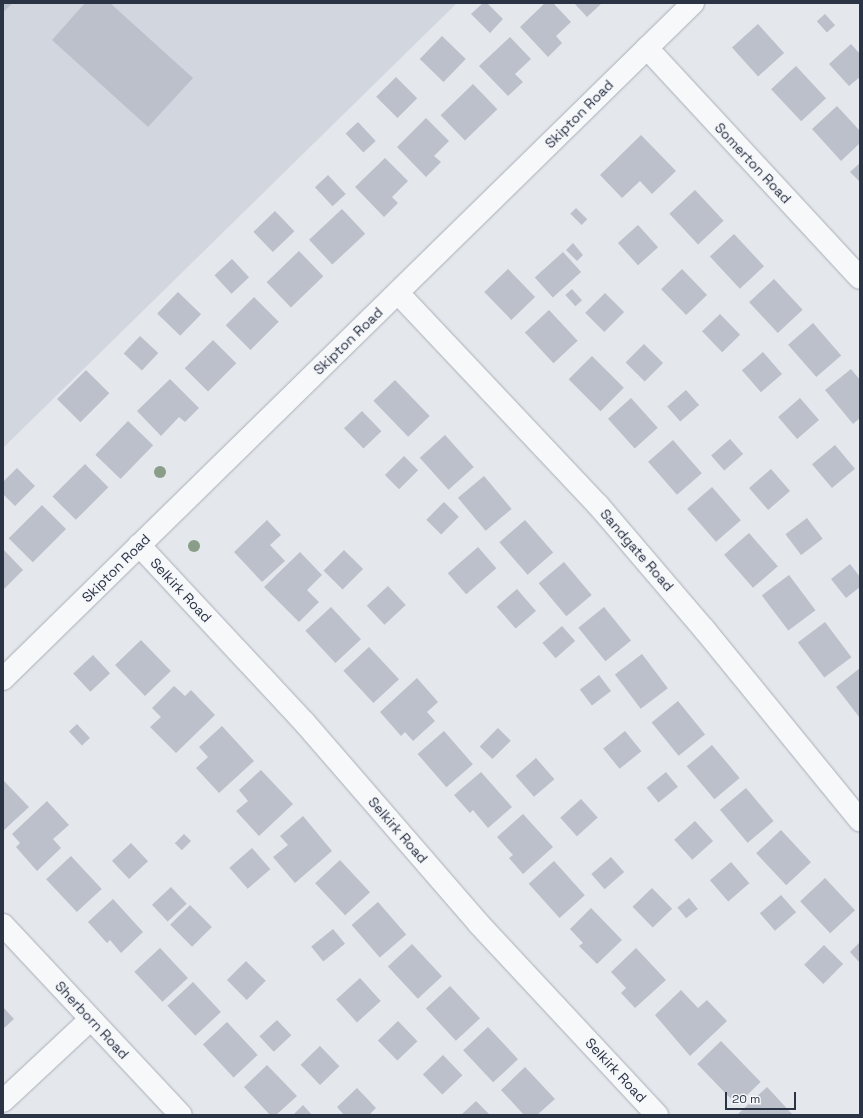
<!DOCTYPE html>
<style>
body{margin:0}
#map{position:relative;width:863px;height:1118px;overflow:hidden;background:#e4e7ec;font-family:"Space Grotesk",sans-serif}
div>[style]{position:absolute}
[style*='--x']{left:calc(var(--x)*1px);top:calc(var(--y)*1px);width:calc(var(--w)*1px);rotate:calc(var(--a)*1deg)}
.built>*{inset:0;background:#d2d6de}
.building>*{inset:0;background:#bbc0ca;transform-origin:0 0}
.roads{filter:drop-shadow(0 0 1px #a9aeb7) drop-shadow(0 0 1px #a9aeb7)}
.street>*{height:22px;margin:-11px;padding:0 11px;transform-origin:11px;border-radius:11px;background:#f7f8fa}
.trees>*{width:12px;height:12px;margin:-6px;border-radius:50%;background:#899d89}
span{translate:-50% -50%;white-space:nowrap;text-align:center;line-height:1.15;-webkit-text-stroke:3px #f4f6f9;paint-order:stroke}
.street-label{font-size:14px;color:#2b3445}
.frame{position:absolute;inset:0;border:4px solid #2b3445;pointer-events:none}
.scale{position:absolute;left:725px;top:1092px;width:71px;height:18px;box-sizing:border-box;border:2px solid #2b3445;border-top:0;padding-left:5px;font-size:12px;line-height:14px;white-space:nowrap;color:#2b3445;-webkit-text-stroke:3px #f4f6f9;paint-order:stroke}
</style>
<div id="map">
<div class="built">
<i style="clip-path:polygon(3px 3px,457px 3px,3px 448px)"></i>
</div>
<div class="building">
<i style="clip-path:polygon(3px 3px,13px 3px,3px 12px)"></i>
<i style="clip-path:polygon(85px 3px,110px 3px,193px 78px,148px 127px,52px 40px)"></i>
<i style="clip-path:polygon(483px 3px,487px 3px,503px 19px,490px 33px,471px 14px)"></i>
<i style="clip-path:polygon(545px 3px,553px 3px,571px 22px,556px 36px,562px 43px,548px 57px,520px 27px)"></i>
<i style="clip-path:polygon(574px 3px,602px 3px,587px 17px)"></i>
<i style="left:825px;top:14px;width:15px;height:11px;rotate:48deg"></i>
<i style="left:758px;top:24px;width:39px;height:35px;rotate:48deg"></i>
<i style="left:442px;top:36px;width:33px;height:32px;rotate:44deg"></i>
<i style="clip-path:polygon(510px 37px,531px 59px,515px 74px,523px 82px,508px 96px,479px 66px)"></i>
<i style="clip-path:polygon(851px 44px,860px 54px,860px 77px,849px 86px,829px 64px)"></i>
<i style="left:796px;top:66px;width:44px;height:34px;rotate:47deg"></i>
<i style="left:396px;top:77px;width:30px;height:28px;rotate:45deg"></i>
<i style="left:473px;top:84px;width:35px;height:45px;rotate:46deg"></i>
<i style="clip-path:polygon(837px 106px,860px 131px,860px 143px,841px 161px,812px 129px)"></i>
<i style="clip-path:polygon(426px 118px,449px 141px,434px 156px,441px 162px,426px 177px,397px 147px)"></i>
<i style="left:358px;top:122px;width:26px;height:17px;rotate:47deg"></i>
<i style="clip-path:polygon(641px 135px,676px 171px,652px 194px,640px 181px,622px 198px,600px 175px)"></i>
<i style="clip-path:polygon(385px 158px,408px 181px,392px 197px,398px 203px,384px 217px,355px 187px)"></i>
<i style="clip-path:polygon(860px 163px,860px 182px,850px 172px)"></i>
<i style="left:328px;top:175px;width:26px;height:18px;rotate:47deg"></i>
<i style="left:695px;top:190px;width:42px;height:35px;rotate:47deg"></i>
<i style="left:576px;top:208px;width:16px;height:8px;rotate:45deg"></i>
<i style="left:342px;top:209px;width:34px;height:45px;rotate:47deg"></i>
<i style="left:275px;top:211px;width:28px;height:30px;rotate:46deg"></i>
<i style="left:638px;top:225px;width:30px;height:27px;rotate:48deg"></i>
<i style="left:734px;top:234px;width:44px;height:33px;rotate:47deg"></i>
<i style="clip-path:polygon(573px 243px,583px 255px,577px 261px,566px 250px)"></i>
<i style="left:299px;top:251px;width:35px;height:45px;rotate:46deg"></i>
<i style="left:563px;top:252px;width:27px;height:38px;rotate:48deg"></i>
<i style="left:232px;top:259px;width:25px;height:24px;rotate:47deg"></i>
<i style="left:508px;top:269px;width:39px;height:33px;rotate:46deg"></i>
<i style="left:682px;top:269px;width:36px;height:29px;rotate:46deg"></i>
<i style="left:774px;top:279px;width:42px;height:34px;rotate:47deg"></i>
<i style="left:572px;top:289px;width:15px;height:9px;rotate:48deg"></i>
<i style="left:178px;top:292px;width:32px;height:30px;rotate:44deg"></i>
<i style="left:605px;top:293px;width:27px;height:28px;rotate:45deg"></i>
<i style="left:254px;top:297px;width:35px;height:40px;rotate:45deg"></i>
<i style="left:549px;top:310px;width:42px;height:33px;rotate:47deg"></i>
<i style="left:720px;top:314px;width:29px;height:25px;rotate:46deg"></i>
<i style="left:813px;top:323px;width:43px;height:33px;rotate:49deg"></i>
<i style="left:140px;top:336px;width:25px;height:24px;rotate:43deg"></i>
<i style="left:213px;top:340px;width:33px;height:40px;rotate:45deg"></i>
<i style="left:644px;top:344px;width:27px;height:26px;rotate:45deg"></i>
<i style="left:763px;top:352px;width:29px;height:28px;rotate:49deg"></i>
<i style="left:592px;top:356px;width:45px;height:33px;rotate:45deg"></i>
<i style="clip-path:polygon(851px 369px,860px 380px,860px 418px,853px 424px,825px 390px)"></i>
<i style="left:86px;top:370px;width:33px;height:41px;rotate:45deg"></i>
<i style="clip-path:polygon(170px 379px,199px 408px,185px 422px,179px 417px,161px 436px,137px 411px)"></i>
<i style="left:395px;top:380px;width:50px;height:30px;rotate:46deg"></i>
<i style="left:686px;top:390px;width:20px;height:25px;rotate:49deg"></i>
<i style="left:631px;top:398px;width:40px;height:31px;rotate:48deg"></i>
<i style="left:800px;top:398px;width:29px;height:29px;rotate:49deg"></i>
<i style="left:362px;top:411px;width:28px;height:25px;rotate:46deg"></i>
<i style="left:128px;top:421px;width:35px;height:47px;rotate:44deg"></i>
<i style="left:445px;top:435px;width:43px;height:34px;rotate:48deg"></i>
<i style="left:730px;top:439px;width:20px;height:25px;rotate:49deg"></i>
<i style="left:673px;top:440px;width:44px;height:33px;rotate:49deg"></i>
<i style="left:835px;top:445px;width:31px;height:30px;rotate:50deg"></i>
<i style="left:404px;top:456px;width:20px;height:27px;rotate:45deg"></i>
<i style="left:85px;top:464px;width:33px;height:46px;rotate:45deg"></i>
<i style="clip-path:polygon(17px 468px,35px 486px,15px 506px,3px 494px,3px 482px)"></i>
<i style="left:771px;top:469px;width:29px;height:29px;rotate:49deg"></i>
<i style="left:484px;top:476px;width:43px;height:34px;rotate:50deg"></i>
<i style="left:712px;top:487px;width:44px;height:33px;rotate:49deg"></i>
<i style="left:444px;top:502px;width:21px;height:25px;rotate:45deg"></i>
<i style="left:42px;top:505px;width:34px;height:47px;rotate:45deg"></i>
<i style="left:807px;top:518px;width:26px;height:27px;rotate:53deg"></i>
<i style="clip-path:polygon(267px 520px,281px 535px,270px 545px,285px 561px,262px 582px,234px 552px)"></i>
<i style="left:525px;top:520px;width:43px;height:34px;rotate:49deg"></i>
<i style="left:749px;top:533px;width:44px;height:33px;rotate:49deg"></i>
<i style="left:478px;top:547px;width:28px;height:40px;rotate:49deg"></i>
<i style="clip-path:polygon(3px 549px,23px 570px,3px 590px)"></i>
<i style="left:344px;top:550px;width:27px;height:29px;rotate:45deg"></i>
<i style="clip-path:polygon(300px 552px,322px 575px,307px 590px,319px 602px,299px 622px,264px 587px)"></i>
<i style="left:564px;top:562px;width:43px;height:33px;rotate:50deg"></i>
<i style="clip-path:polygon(850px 564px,860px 577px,860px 587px,846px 598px,831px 579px)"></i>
<i style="left:789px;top:575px;width:44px;height:34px;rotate:53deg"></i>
<i style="left:388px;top:586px;width:26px;height:29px;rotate:47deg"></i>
<i style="left:517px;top:589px;width:29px;height:27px;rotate:49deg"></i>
<i style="left:331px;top:607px;width:44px;height:35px;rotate:47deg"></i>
<i style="left:604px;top:607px;width:43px;height:33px;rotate:51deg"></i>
<i style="left:825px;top:622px;width:44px;height:34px;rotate:53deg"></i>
<i style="left:562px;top:626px;width:20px;height:26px;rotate:49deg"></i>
<i style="left:141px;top:640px;width:43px;height:36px;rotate:46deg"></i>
<i style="left:369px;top:647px;width:44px;height:35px;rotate:47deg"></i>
<i style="left:642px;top:654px;width:43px;height:34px;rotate:53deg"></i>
<i style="left:93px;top:655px;width:25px;height:27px;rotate:47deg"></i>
<i style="clip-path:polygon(860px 668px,860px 718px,836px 687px)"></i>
<i style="left:599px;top:675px;width:20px;height:24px;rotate:53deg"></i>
<i style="clip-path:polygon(417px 678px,438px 702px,427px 712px,435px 721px,413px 741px,405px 732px,401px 736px,380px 712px)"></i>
<i style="clip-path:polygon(174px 686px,185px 696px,191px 690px,215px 715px,176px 753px,150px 727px,161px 717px,152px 708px)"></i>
<i style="left:678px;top:701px;width:43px;height:34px;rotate:51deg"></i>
<i style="left:77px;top:724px;width:19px;height:11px;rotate:47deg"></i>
<i style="clip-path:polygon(222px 726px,254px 761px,219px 793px,196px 768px,208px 757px,199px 747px)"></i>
<i style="left:498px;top:728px;width:18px;height:26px;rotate:45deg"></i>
<i style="left:444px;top:731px;width:44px;height:35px;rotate:49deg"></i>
<i style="left:625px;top:731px;width:26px;height:28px;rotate:51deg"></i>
<i style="left:712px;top:745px;width:43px;height:33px;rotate:50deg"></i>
<i style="left:536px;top:758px;width:28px;height:27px;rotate:49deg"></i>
<i style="clip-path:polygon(261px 770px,293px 804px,259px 836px,236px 811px,248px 801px,239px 790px)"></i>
<i style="clip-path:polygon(481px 772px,512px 807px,488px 828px,473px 810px,470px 813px,454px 795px)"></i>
<i style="left:666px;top:772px;width:19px;height:25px;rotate:51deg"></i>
<i style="clip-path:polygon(3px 780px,29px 807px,3px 831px)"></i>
<i style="left:746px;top:788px;width:43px;height:34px;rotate:50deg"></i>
<i style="left:581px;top:799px;width:25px;height:28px;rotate:48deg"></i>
<i style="clip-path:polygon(47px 801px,69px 825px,53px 839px,61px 848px,37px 871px,16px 847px,20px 843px,12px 834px)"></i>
<i style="clip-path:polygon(523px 814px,553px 847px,523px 874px,509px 858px,513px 855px,497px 837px)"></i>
<i style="clip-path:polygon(303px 816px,332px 851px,295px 883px,273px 857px,288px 845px,280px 836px)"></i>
<i style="left:695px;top:821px;width:27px;height:28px;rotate:48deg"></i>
<i style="left:781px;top:830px;width:44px;height:34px;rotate:47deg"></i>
<i style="left:184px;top:834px;width:10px;height:13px;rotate:45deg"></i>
<i style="left:131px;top:843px;width:25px;height:26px;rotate:47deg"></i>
<i style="left:252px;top:848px;width:28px;height:30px;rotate:49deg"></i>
<i style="left:71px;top:856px;width:45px;height:34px;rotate:47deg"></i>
<i style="left:611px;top:857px;width:20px;height:26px;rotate:49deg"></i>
<i style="left:340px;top:860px;width:44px;height:34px;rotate:47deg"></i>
<i style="left:554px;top:861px;width:46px;height:34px;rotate:48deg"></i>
<i style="left:731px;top:862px;width:28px;height:28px;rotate:49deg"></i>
<i style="left:825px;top:878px;width:44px;height:34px;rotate:47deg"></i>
<i style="left:171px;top:887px;width:23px;height:26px;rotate:47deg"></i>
<i style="left:652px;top:888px;width:29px;height:27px;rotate:46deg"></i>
<i style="left:781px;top:895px;width:23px;height:28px;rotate:49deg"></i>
<i style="left:689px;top:898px;width:14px;height:15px;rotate:51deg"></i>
<i style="clip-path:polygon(113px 899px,143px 932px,121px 953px,110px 940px,107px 943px,88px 922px)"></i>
<i style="left:378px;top:902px;width:43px;height:35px;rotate:49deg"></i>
<i style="left:190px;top:905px;width:31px;height:28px;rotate:45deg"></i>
<i style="clip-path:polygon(591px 908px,622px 940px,597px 964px,579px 946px,583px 943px,570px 929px)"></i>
<i style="left:333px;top:929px;width:19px;height:28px;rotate:51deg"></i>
<i style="clip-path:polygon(860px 942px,860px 963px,850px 952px)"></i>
<i style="left:412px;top:944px;width:44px;height:33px;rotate:47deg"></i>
<i style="left:824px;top:945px;width:27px;height:28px;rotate:45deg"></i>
<i style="left:160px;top:948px;width:41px;height:35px;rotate:47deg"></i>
<i style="clip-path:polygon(636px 948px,666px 980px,635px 1008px,621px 993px,626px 988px,611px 972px)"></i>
<i style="left:246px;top:961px;width:28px;height:27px;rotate:45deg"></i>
<i style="left:360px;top:978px;width:31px;height:32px;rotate:48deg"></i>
<i style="left:193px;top:982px;width:41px;height:35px;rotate:47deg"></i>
<i style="left:450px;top:986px;width:44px;height:33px;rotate:47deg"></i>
<i style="clip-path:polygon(681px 990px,698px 1008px,707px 1000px,727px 1021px,690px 1056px,655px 1015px)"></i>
<i style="clip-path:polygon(3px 1007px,14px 1019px,3px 1029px)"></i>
<i style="left:277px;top:1020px;width:21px;height:24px;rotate:47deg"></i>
<i style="left:398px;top:1021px;width:28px;height:28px;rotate:46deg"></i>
<i style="left:227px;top:1022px;width:45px;height:33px;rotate:47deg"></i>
<i style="left:488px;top:1027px;width:44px;height:34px;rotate:47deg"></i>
<i style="left:721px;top:1041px;width:57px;height:33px;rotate:46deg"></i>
<i style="left:320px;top:1046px;width:28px;height:27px;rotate:46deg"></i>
<i style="left:443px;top:1055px;width:28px;height:28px;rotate:46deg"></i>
<i style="clip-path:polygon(267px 1065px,297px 1096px,276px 1115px,270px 1115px,244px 1087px)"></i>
<i style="clip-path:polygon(525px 1067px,555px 1099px,537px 1115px,524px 1115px,501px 1090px)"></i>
<i style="clip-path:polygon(767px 1087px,793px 1115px,737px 1115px)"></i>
<i style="clip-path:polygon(357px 1088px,376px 1108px,369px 1115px,344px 1115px,337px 1107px)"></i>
<i style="clip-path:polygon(476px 1101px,490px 1115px,461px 1115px)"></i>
<i style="clip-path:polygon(303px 1105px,312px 1115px,293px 1115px)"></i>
</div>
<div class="roads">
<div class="street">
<i style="--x:647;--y:48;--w:313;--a:47.2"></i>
<i style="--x:398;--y:293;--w:291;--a:46.7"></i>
<i style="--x:598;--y:505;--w:163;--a:49.5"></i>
<i style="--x:704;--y:629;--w:247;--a:50.8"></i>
<i style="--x:139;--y:545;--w:243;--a:47"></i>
<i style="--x:305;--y:723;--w:266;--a:49.1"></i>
<i style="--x:479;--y:924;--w:261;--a:47"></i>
<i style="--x:3;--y:679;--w:966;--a:-44.41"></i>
<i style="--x:3;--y:925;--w:260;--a:46.9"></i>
<i style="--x:3;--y:1101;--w:120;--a:-43"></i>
</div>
</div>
<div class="trees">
<i style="left:160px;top:472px"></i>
<i style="left:194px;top:546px"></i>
</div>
<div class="street-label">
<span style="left:579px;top:114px;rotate:-45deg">Skipton Road</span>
<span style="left:753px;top:163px;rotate:47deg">Somerton Road</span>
<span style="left:348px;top:341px;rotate:-44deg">Skipton Road</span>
<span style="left:637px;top:550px;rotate:49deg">Sandgate Road</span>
<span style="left:116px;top:568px;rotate:-45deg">Skipton Road</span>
<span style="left:181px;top:590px;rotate:47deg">Selkirk Road</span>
<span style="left:398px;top:830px;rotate:49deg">Selkirk Road</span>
<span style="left:92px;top:1020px;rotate:47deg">Sherborn Road</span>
<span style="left:616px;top:1070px;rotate:47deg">Selkirk Road</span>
</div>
<div class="frame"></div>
<div class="scale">20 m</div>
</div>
